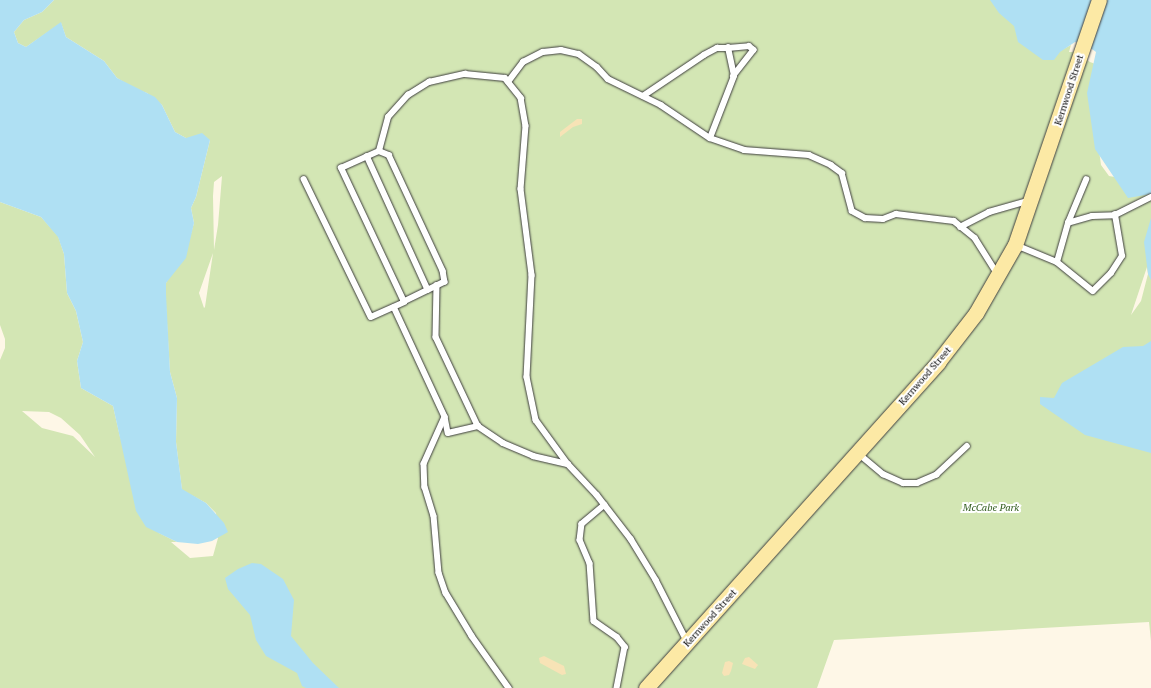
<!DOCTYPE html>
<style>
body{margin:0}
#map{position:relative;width:1151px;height:688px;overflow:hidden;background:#fef7e7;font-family:"PT Serif",serif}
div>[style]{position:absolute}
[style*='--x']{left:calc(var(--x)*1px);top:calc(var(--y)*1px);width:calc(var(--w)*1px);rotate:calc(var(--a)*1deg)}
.green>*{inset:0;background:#d3e6b4}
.sand>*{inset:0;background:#f7e3b6}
.water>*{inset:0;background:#afe0f3}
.roads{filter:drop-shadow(0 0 1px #3d3d3d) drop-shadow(0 0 1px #3d3d3d)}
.lane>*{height:5.5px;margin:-2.75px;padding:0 2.75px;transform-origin:2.75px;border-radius:2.75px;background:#fff}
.secondary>*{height:15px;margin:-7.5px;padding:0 7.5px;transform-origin:7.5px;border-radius:7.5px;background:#fce9a5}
span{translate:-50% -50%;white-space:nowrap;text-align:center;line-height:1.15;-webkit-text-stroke:4px #fff;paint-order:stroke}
.street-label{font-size:10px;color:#0a0a0a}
.park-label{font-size:10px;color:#315d1e;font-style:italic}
</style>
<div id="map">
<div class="green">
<i style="clip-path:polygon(evenodd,54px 0,999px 0,1060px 51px,1071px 45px,1069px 52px,1076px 52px,1090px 62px,1106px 68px,1098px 143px,1101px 165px,1109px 176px,1126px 179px,1151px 175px,1151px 641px,1149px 622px,834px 640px,817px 688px,0 688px,0 360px,5px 348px,5px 339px,0 325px,0 202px,41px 217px,58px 236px,64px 254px,67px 293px,76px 311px,83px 342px,77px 361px,81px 388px,113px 406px,120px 437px,159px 533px,177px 542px,171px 542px,190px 558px,213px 556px,218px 538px,216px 513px,206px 503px,182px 490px,176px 442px,177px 398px,170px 372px,166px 307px,166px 283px,190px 237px,194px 223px,191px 208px,196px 197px,210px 140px,186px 138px,175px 132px,162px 105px,147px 93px,135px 89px,117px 78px,104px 61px,66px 37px,61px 23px,26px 47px,18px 43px,14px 32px,24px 20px,42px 12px,54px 0,222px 176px,218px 225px,214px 250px,213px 196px,214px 182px,222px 176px,54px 0,213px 253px,205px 307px,204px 308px,199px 293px,213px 253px,54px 0,1147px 267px,1148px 274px,1141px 301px,1131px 315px,1147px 267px,54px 0,22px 411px,49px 412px,61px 418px,80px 435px,95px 457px,73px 436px,42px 428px,22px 411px)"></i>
</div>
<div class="sand">
<i style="clip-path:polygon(577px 119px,582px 119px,582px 124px,573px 127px,560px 137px,560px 132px)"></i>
<i style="clip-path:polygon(544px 656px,564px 666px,566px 674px,562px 675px,540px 663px,539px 658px)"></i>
<i style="clip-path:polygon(749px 657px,758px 665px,755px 669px,742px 664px,745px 658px)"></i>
<i style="clip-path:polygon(729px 661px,733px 663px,731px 671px,729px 675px,724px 676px,722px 673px,725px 662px)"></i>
</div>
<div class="water">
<i style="clip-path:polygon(0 0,54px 0,42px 12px,24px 20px,14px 32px,18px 43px,26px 47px,61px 22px,66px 37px,104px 61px,117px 78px,155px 97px,162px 105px,175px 132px,186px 138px,202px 133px,210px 140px,196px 197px,191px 208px,194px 223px,186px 258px,166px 283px,166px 294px,170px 372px,177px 398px,176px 442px,182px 489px,206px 503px,224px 523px,228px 532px,212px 541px,198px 544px,177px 542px,146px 527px,136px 511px,113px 406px,81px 388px,77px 361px,83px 342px,76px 311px,67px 293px,64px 254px,58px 237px,41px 217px,0 202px)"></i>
<i style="clip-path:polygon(990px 0,1151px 0,1151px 194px,1128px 198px,1095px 149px,1087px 93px,1096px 52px,1085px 44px,1075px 42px,1060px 52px,1054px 60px,1043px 60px,1018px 42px,1014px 26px,999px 13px)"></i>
<i style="clip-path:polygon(1151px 218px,1151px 280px,1148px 274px,1144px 242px)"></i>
<i style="clip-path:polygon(1151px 341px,1151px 453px,1085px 435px,1040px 404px,1040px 397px,1054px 398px,1062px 383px,1123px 347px,1143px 346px)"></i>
<i style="clip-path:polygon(252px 563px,261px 564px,283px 579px,294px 600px,291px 636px,313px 663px,339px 688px,306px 688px,302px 686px,297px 673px,266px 656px,256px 640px,250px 615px,228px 589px,225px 578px,238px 569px)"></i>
</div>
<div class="roads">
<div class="lane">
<i style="--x:508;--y:82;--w:25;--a:-53"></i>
<i style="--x:523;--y:62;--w:22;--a:-27"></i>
<i style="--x:543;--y:52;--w:18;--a:-6"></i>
<i style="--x:561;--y:50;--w:18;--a:13"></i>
<i style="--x:579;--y:54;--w:22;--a:36"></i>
<i style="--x:597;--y:67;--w:16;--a:47"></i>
<i style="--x:608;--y:79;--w:59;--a:26.1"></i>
<i style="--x:661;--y:105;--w:59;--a:34"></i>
<i style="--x:710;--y:138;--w:36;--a:19"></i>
<i style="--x:744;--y:150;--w:65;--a:4.4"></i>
<i style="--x:809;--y:155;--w:24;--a:24"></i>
<i style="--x:831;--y:165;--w:14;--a:36"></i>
<i style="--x:842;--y:173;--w:39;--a:75"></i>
<i style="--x:852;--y:211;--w:15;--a:28"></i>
<i style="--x:865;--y:218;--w:18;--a:3"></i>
<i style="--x:883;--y:219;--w:14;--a:-21"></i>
<i style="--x:896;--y:214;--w:58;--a:6.9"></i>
<i style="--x:954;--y:221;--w:27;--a:39"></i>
<i style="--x:975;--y:238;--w:41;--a:57.8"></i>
<i style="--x:643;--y:96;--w:73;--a:-33.9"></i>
<i style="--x:704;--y:55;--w:15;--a:-28"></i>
<i style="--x:717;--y:48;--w:11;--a:0"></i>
<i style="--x:710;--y:138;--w:66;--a:-68.8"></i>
<i style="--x:734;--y:76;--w:29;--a:-102"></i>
<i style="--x:728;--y:48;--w:21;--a:-5"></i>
<i style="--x:749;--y:46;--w:6;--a:39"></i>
<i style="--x:754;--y:50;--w:33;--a:128"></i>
<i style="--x:379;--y:151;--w:35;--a:-75"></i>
<i style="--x:388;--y:117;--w:30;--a:-48"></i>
<i style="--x:408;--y:95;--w:25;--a:-32"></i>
<i style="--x:429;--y:82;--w:37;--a:-13"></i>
<i style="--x:465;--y:74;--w:40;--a:5.7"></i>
<i style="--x:505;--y:78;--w:26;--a:51"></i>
<i style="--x:521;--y:98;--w:28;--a:80"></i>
<i style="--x:526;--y:126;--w:63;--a:94.5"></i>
<i style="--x:521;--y:189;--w:87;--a:82.7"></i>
<i style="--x:532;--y:275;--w:102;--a:92.8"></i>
<i style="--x:527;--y:377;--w:44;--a:78.2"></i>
<i style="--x:536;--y:420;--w:54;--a:54"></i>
<i style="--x:568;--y:464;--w:42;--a:46.9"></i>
<i style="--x:597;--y:495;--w:56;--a:52.3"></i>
<i style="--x:631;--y:539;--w:48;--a:58.6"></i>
<i style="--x:656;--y:580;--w:68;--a:63.1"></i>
<i style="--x:379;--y:151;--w:11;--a:22"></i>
<i style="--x:389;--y:155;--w:128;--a:65"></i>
<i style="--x:443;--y:271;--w:11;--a:80"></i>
<i style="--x:445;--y:282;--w:46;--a:154"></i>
<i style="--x:404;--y:302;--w:148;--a:-115.2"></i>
<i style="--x:341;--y:168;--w:42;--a:-24.1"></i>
<i style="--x:367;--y:156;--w:147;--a:65.5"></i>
<i style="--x:304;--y:179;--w:153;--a:64.1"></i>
<i style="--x:371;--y:317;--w:36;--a:-24"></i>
<i style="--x:1068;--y:223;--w:47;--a:-67.3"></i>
<i style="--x:960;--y:227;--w:33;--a:-27"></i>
<i style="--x:989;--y:212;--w:41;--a:-15.8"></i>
<i style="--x:1016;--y:245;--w:44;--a:22.5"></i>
<i style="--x:1057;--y:262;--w:46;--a:38.9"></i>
<i style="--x:1093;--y:291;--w:25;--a:-45"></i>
<i style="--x:1111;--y:273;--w:20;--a:-57"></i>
<i style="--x:1122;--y:256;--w:42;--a:-99.7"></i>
<i style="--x:1057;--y:262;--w:41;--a:-74.2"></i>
<i style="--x:1068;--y:223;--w:25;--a:-16"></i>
<i style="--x:1092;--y:216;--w:23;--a:-2"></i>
<i style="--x:1115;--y:215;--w:40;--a:-26.6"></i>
<i style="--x:437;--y:285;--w:52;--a:91.1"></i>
<i style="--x:436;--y:337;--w:98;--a:64.7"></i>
<i style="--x:478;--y:426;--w:30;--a:34"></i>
<i style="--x:503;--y:443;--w:33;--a:23"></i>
<i style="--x:533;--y:456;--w:36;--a:13"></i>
<i style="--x:394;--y:307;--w:121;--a:65.1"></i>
<i style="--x:445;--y:417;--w:16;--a:79"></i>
<i style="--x:448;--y:433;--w:31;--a:-13"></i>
<i style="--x:445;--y:417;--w:51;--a:114.1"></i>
<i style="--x:424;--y:464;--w:23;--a:88"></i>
<i style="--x:425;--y:487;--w:30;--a:73"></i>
<i style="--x:434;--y:516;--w:57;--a:85"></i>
<i style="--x:439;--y:573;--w:21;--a:71"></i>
<i style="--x:446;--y:593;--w:50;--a:58.8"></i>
<i style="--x:472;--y:636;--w:64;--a:54.6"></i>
<i style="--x:858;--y:453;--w:33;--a:40"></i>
<i style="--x:883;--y:474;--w:22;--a:24"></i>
<i style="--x:903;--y:483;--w:14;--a:0"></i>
<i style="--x:917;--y:483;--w:21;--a:-23"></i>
<i style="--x:936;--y:475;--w:42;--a:-43.1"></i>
<i style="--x:605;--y:505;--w:30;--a:140"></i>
<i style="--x:582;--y:524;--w:16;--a:97"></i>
<i style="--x:580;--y:540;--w:25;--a:67"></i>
<i style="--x:590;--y:563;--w:58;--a:86.1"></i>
<i style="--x:594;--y:621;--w:28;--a:35"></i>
<i style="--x:617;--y:637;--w:13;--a:51"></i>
<i style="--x:625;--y:647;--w:42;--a:101"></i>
</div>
<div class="secondary">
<i style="--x:646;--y:688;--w:438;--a:-48.1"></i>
<i style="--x:938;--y:362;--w:62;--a:-52.2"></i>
<i style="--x:976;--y:313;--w:78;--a:-60.2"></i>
<i style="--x:1015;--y:245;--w:259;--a:-71.1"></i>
</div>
</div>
<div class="street-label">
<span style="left:1069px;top:90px;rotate:-72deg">Kernwood Street</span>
<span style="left:925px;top:376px;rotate:-49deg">Kernwood Street</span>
<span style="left:710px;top:618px;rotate:-48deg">Kernwood Street</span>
</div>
<div class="park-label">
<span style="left:991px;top:508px">McCabe Park</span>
</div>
</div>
